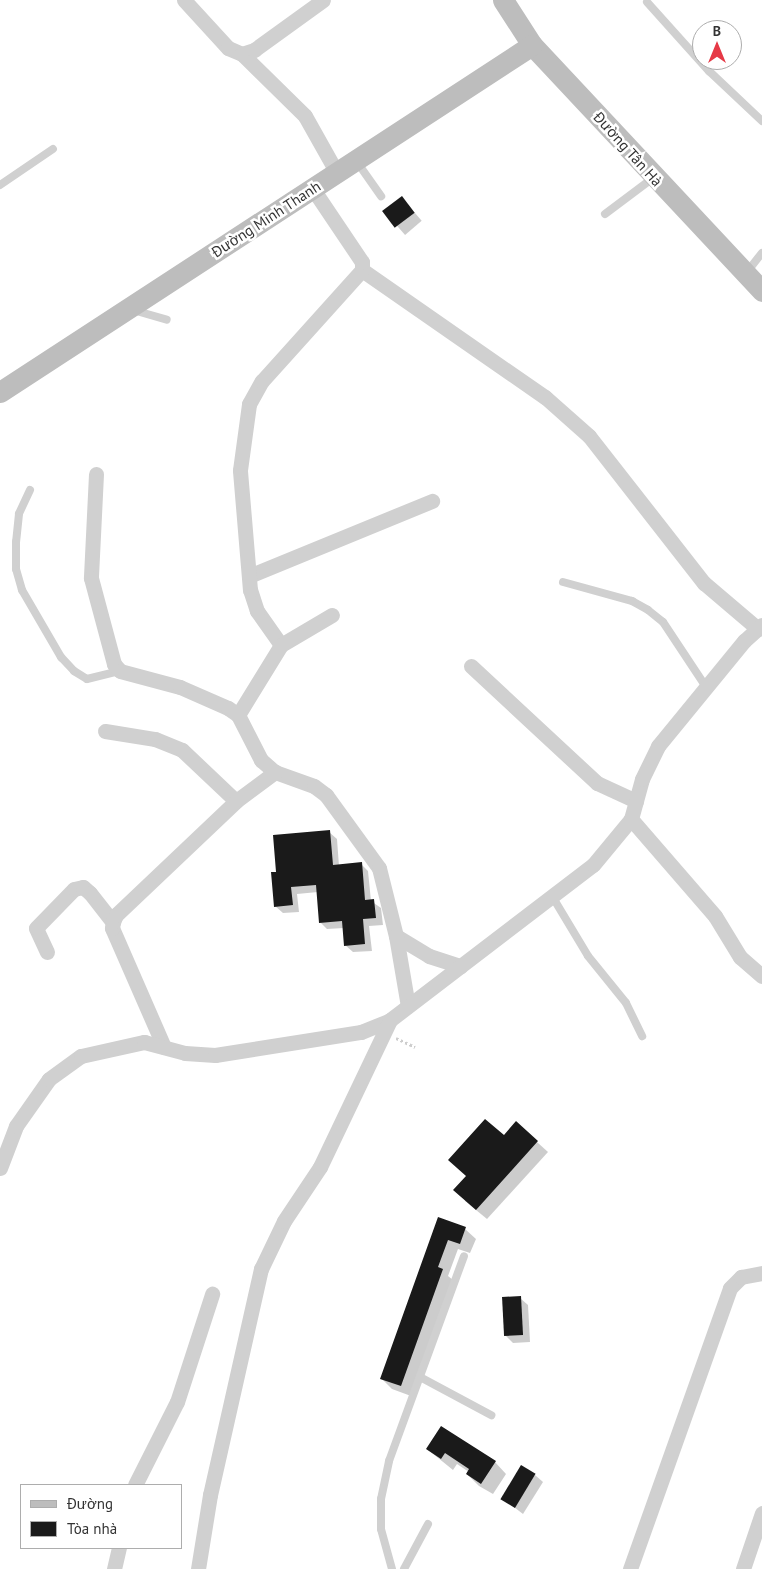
<!DOCTYPE html>
<meta charset="utf-8">
<style>
body{margin:0}
#map{position:relative;width:762px;height:1569px;overflow:hidden;background:#fff;font-family:"PT Sans",sans-serif}
div>[style]{position:absolute}
[style*='--x']{left:calc(var(--x)*1px);top:calc(var(--y)*1px);width:calc(var(--w)*1px);rotate:calc(var(--a)*1deg)}
.shadow>*{inset:0;background:#0003;transform-origin:0 0}
.building>*{inset:0;background:#1a1a1a;transform-origin:0 0}
.path>*{height:3px;margin-top:-1.5px;transform-origin:0;background:repeating-linear-gradient(90deg,#cdcdcd 0 2.5px,transparent 0 5px)}
.lane>*{height:8px;margin:-4px;padding:0 4px;transform-origin:4px;border-radius:4px;background:#d0d0d0}
.street>*{height:15px;margin:-7.5px;padding:0 7.5px;transform-origin:7.5px;border-radius:7.5px;background:#d0d0d0}
.secondary>*{height:21px;margin:-10.5px;padding:0 10.5px;transform-origin:10.5px;border-radius:10.5px;background:#bdbdbd}
span{translate:-50% -50%;white-space:nowrap;text-align:center;line-height:1.15;-webkit-text-stroke:5px #fff;paint-order:stroke}
.street-label{font-size:15px;color:#333}
.legend{position:absolute;left:20px;top:1484px;width:162px;height:65px;box-sizing:border-box;background:#fff;border:1px solid #adadad;margin:0;padding:6px 9px;list-style:none;font-size:15px;color:#333}
.legend li{display:flex;align-items:center;gap:10px;height:25px}
.legend b{width:25px;border:1px solid #adadad}
.north{position:absolute;left:692px;top:20px;width:50px;height:50px;box-sizing:border-box;background:#fff;border:1px solid #adadad;border-radius:50%;rotate:0deg;font-size:14px;font-weight:700;line-height:20px;text-align:center;color:#333}
.north::after{content:'';display:block;margin:auto;width:18px;height:22px;background:#e63946;clip-path:polygon(50% 0,100% 100%,50% 72%,0 100%)}
</style>
<div id="map">
<div class="shadow">
<i style="left:402px;top:198px;width:30px;height:22px;rotate:49deg"></i>
<i style="clip-path:polygon(329px 832px,337px 839px,339px 866px,361px 864px,368px 871px,371px 901px,381px 908px,383px 925px,369px 926px,372px 951px,353px 952px,345px 945px,344px 928px,327px 929px,320px 922px,318px 892px,297px 894px,299px 912px,283px 913px,275px 906px,278px 873px)"></i>
<i style="clip-path:polygon(516px 1123px,548px 1152px,487px 1219px,465px 1201px,504px 1137px)"></i>
<i style="clip-path:polygon(438px 1219px,465px 1229px,476px 1239px,470px 1253px,458px 1249px,448px 1276px,453px 1280px,411px 1396px,392px 1389px,381px 1378px)"></i>
<i style="clip-path:polygon(520px 1298px,528px 1305px,530px 1342px,513px 1343px,505px 1335px)"></i>
<i style="clip-path:polygon(427px 1449px,495px 1462px,506px 1474px,493px 1494px,479px 1486px,467px 1474px,469px 1472px,457px 1464px,453px 1470px)"></i>
<i style="clip-path:polygon(535px 1475px,543px 1482px,523px 1514px,502px 1498px)"></i>
</div>
<div class="building">
<i style="left:402px;top:196px;width:21px;height:25px;rotate:53deg"></i>
<i style="clip-path:polygon(330px 830px,333px 865px,362px 862px,365px 900px,374px 899px,376px 918px,363px 919px,365px 944px,344px 946px,342px 921px,319px 923px,316px 885px,291px 887px,293px 905px,274px 907px,271px 872px,276px 872px,273px 835px)"></i>
<i style="clip-path:polygon(485px 1119px,504px 1135px,516px 1121px,538px 1141px,476px 1210px,453px 1190px,466px 1176px,448px 1160px)"></i>
<i style="clip-path:polygon(438px 1217px,466px 1227px,460px 1244px,448px 1240px,438px 1267px,443px 1269px,401px 1386px,380px 1379px)"></i>
<i style="left:521px;top:1296px;width:39px;height:19px;rotate:87deg"></i>
<i style="clip-path:polygon(441px 1426px,496px 1461px,481px 1484px,466px 1474px,469px 1469px,445px 1453px,441px 1459px,426px 1449px)"></i>
<i style="left:521px;top:1465px;width:17px;height:40px;rotate:31deg"></i>
</div>
<div class="path">
<i style="--x:396;--y:1038;--w:21;--a:25"></i>
</div>
<div class="lane">
<i style="--x:647;--y:2;--w:93;--a:48.1"></i>
<i style="--x:709;--y:71;--w:73;--a:43.3"></i>
<i style="--x:357;--y:162;--w:42;--a:54.8"></i>
<i style="--x:0;--y:185;--w:64;--a:-34.2"></i>
<i style="--x:605;--y:214;--w:60;--a:-36.9"></i>
<i style="--x:747;--y:272;--w:24;--a:-52"></i>
<i style="--x:133;--y:310;--w:35;--a:16"></i>
<i style="--x:30;--y:490;--w:26;--a:115"></i>
<i style="--x:19;--y:514;--w:28;--a:96"></i>
<i style="--x:16;--y:542;--w:27;--a:90"></i>
<i style="--x:16;--y:569;--w:22;--a:74"></i>
<i style="--x:22;--y:590;--w:78;--a:59.8"></i>
<i style="--x:61;--y:657;--w:19;--a:47"></i>
<i style="--x:74;--y:671;--w:15;--a:32"></i>
<i style="--x:87;--y:679;--w:34;--a:-14"></i>
<i style="--x:563;--y:582;--w:72;--a:15.4"></i>
<i style="--x:632;--y:601;--w:18;--a:29"></i>
<i style="--x:648;--y:610;--w:19;--a:39"></i>
<i style="--x:663;--y:622;--w:78;--a:56.5"></i>
<i style="--x:552;--y:896;--w:70;--a:59"></i>
<i style="--x:588;--y:956;--w:60;--a:51"></i>
<i style="--x:626;--y:1003;--w:37;--a:64"></i>
<i style="--x:420;--y:1377;--w:81;--a:28.2"></i>
<i style="--x:392;--y:1569;--w:41;--a:-105.4"></i>
<i style="--x:381;--y:1529;--w:30;--a:-90"></i>
<i style="--x:381;--y:1499;--w:39;--a:-78"></i>
<i style="--x:389;--y:1461;--w:218;--a:-69.9"></i>
<i style="--x:404;--y:1569;--w:51;--a:-61.9"></i>
</div>
<div class="street">
<i style="--x:184;--y:0;--w:65;--a:47.5"></i>
<i style="--x:228;--y:48;--w:15;--a:23"></i>
<i style="--x:242;--y:54;--w:88;--a:44.5"></i>
<i style="--x:305;--y:116;--w:65;--a:60.7"></i>
<i style="--x:242;--y:54;--w:13;--a:-18"></i>
<i style="--x:254;--y:50;--w:85;--a:-35.9"></i>
<i style="--x:362;--y:270;--w:223;--a:34.8"></i>
<i style="--x:545;--y:397;--w:59;--a:41.6"></i>
<i style="--x:589;--y:436;--w:187;--a:52"></i>
<i style="--x:704;--y:583;--w:71;--a:40.4"></i>
<i style="--x:96;--y:474;--w:104;--a:92.8"></i>
<i style="--x:91;--y:578;--w:89;--a:75"></i>
<i style="--x:114;--y:664;--w:9;--a:49"></i>
<i style="--x:120;--y:671;--w:62;--a:14.9"></i>
<i style="--x:180;--y:687;--w:52;--a:23.6"></i>
<i style="--x:228;--y:708;--w:12;--a:35"></i>
<i style="--x:238;--y:715;--w:51;--a:62.9"></i>
<i style="--x:261;--y:760;--w:18;--a:41"></i>
<i style="--x:275;--y:772;--w:41;--a:19.7"></i>
<i style="--x:314;--y:786;--w:15;--a:37"></i>
<i style="--x:326;--y:795;--w:90;--a:54"></i>
<i style="--x:379;--y:868;--w:70;--a:76"></i>
<i style="--x:396;--y:936;--w:39;--a:31"></i>
<i style="--x:429;--y:956;--w:33;--a:18"></i>
<i style="--x:249;--y:576;--w:198;--a:-22.3"></i>
<i style="--x:281;--y:645;--w:42;--a:-125.2"></i>
<i style="--x:257;--y:611;--w:22;--a:-108"></i>
<i style="--x:250;--y:590;--w:120;--a:-94.8"></i>
<i style="--x:240;--y:470;--w:67;--a:-82.2"></i>
<i style="--x:249;--y:404;--w:26;--a:-61"></i>
<i style="--x:262;--y:381;--w:149;--a:-48"></i>
<i style="--x:362;--y:270;--w:8;--a:-90"></i>
<i style="--x:362;--y:262;--w:88;--a:-123.9"></i>
<i style="--x:471;--y:666;--w:172;--a:42.9"></i>
<i style="--x:597;--y:783;--w:43;--a:24.8"></i>
<i style="--x:238;--y:715;--w:82;--a:-58.4"></i>
<i style="--x:281;--y:645;--w:59;--a:-30.5"></i>
<i style="--x:105;--y:731;--w:51;--a:9.1"></i>
<i style="--x:155;--y:739;--w:29;--a:22"></i>
<i style="--x:182;--y:750;--w:74;--a:43.4"></i>
<i style="--x:631;--y:819;--w:128;--a:49.1"></i>
<i style="--x:715;--y:916;--w:48;--a:58.6"></i>
<i style="--x:740;--y:957;--w:29;--a:41"></i>
<i style="--x:396;--y:936;--w:71;--a:80.3"></i>
<i style="--x:47;--y:952;--w:26;--a:-115"></i>
<i style="--x:36;--y:928;--w:54;--a:-45.7"></i>
<i style="--x:74;--y:889;--w:9;--a:-13"></i>
<i style="--x:83;--y:887;--w:9;--a:41"></i>
<i style="--x:90;--y:893;--w:37;--a:52"></i>
<i style="--x:164;--y:1047;--w:130;--a:-113.6"></i>
<i style="--x:112;--y:928;--w:6;--a:-81"></i>
<i style="--x:113;--y:922;--w:8;--a:-67"></i>
<i style="--x:116;--y:915;--w:166;--a:-43.5"></i>
<i style="--x:236;--y:801;--w:49;--a:-36.6"></i>
<i style="--x:0;--y:1168;--w:45;--a:-69.1"></i>
<i style="--x:16;--y:1126;--w:57;--a:-54.9"></i>
<i style="--x:49;--y:1079;--w:39;--a:-36"></i>
<i style="--x:81;--y:1056;--w:65;--a:-12.5"></i>
<i style="--x:144;--y:1042;--w:42;--a:15"></i>
<i style="--x:185;--y:1053;--w:30;--a:4"></i>
<i style="--x:215;--y:1055;--w:148;--a:-9"></i>
<i style="--x:361;--y:1032;--w:31;--a:-22"></i>
<i style="--x:390;--y:1020;--w:255;--a:-37.4"></i>
<i style="--x:593;--y:865;--w:60;--a:-50.4"></i>
<i style="--x:631;--y:819;--w:41;--a:-74.6"></i>
<i style="--x:642;--y:779;--w:37;--a:-64"></i>
<i style="--x:658;--y:746;--w:136;--a:-50.7"></i>
<i style="--x:744;--y:641;--w:24;--a:-42"></i>
<i style="--x:135;--y:1485;--w:93;--a:-63.2"></i>
<i style="--x:177;--y:1402;--w:114;--a:-72"></i>
<i style="--x:114;--y:1569;--w:22;--a:-77"></i>
<i style="--x:198;--y:1569;--w:75;--a:-80.8"></i>
<i style="--x:210;--y:1495;--w:232;--a:-77.3"></i>
<i style="--x:261;--y:1269;--w:53;--a:-64.4"></i>
<i style="--x:284;--y:1221;--w:65;--a:-56.3"></i>
<i style="--x:320;--y:1167;--w:163;--a:-64.5"></i>
<i style="--x:630;--y:1569;--w:298;--a:-70.4"></i>
<i style="--x:730;--y:1288;--w:16;--a:-45"></i>
<i style="--x:741;--y:1277;--w:21;--a:-11"></i>
<i style="--x:743;--y:1569;--w:59;--a:-71.3"></i>
</div>
<div class="secondary">
<i style="--x:503;--y:0;--w:54;--a:57.2"></i>
<i style="--x:532;--y:45;--w:337;--a:46.9"></i>
<i style="--x:0;--y:392;--w:635;--a:-33.11"></i>
</div>
<div class="street-label">
<span style="left:628px;top:149px;rotate:48deg">Đường Tân Hà</span>
<span style="left:266px;top:219px;rotate:-33deg">Đường Minh Thanh</span>
</div>
<ul class="legend">
<li><b style="height:6px;background:#bdbdbd"></b>Đường</li>
<li><b style="height:14px;background:#1a1a1a"></b>Tòa nhà</li>
</ul>
<div class="north">B</div>
</div>
